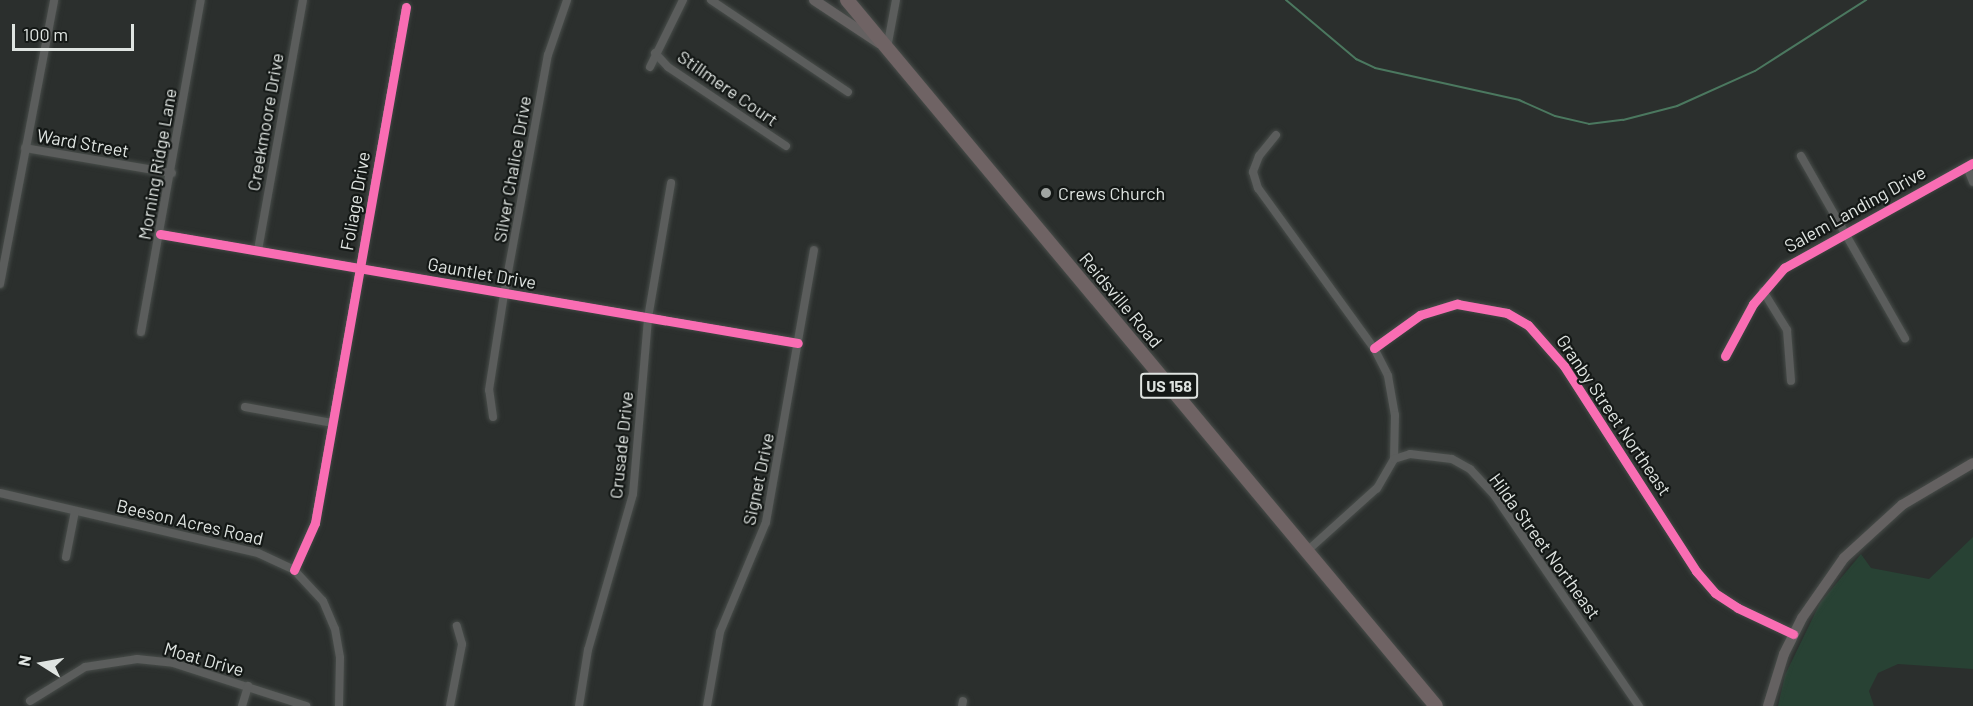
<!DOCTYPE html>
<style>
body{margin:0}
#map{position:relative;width:1973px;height:706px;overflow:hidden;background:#2b2f2d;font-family:Barlow,sans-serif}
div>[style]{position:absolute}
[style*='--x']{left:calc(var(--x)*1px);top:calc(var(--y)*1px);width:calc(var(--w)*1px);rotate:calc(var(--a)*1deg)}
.green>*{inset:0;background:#284234}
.stream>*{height:2px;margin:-1px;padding:0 1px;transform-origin:1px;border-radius:1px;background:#4b785f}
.roads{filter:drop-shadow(0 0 2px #484d4a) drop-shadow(0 0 2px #484d4a)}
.street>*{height:8px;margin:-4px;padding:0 4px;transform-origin:4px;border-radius:4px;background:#5b5d5c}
.secondary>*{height:10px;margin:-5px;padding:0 5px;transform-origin:5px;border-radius:5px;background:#646161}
.highway>*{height:14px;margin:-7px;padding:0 7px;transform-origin:7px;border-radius:7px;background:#6f6364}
.cycleway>*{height:9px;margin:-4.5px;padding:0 4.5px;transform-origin:4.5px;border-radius:4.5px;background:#f96db3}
.dots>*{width:16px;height:16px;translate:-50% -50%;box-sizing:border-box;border:3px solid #141816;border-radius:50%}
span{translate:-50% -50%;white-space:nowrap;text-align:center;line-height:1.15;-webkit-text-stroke:4.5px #141816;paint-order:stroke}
.shield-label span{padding:2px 4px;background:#141816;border:2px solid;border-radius:4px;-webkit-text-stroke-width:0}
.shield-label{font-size:16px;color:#dfe4e1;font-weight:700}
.street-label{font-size:18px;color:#dfe4e1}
.poi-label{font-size:18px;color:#dfe4e1}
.left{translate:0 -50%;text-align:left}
.north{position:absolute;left:12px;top:634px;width:60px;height:60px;-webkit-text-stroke:4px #141816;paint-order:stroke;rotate:281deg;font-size:16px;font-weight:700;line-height:24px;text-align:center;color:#dfe4e1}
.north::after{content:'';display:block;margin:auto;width:21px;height:27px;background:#dfe4e1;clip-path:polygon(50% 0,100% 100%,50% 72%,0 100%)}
.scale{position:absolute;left:12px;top:24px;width:122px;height:27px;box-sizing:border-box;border:3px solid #dfe4e1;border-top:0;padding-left:8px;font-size:18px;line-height:21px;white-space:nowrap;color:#dfe4e1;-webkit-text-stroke:4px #141816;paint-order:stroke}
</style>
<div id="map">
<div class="green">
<i style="clip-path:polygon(1973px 537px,1973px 669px,1898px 664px,1878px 673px,1869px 691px,1874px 706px,1778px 706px,1785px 675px,1820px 603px,1861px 554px,1871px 568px,1929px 579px)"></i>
</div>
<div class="stream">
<i style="--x:1286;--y:0;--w:92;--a:40.1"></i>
<i style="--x:1356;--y:59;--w:21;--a:25"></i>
<i style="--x:1375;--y:68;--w:148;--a:12.5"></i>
<i style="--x:1519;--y:100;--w:39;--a:24"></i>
<i style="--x:1555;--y:116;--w:35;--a:13"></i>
<i style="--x:1589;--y:124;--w:34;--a:-7"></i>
<i style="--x:1623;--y:120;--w:56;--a:-14.5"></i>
<i style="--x:1677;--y:106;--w:85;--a:-24.2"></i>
<i style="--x:1755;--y:71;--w:132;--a:-32.6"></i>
</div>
<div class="roads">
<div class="street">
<i style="--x:711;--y:0;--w:165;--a:33.9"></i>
<i style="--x:887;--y:48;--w:49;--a:-79.4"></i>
<i style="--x:655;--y:53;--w:19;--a:47"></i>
<i style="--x:668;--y:67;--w:142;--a:33.8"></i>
<i style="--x:650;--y:67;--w:75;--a:-63.8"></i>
<i style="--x:1276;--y:135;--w:27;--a:129"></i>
<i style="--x:1259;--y:156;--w:17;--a:111"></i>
<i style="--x:1253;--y:172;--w:17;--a:73"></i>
<i style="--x:1258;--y:188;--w:198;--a:54.1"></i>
<i style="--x:1374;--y:348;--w:31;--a:63"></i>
<i style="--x:1388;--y:376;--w:40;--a:80"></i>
<i style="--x:1395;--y:415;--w:44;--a:91.3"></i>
<i style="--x:1394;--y:459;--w:34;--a:120"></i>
<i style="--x:1377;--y:488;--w:94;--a:138"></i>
<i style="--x:25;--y:148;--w:149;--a:9.7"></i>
<i style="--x:1801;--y:156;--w:210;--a:60.3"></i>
<i style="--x:1967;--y:167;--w:16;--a:68"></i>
<i style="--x:160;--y:234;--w:647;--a:9.7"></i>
<i style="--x:258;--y:250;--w:254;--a:-79.8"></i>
<i style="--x:0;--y:284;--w:289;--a:-79.2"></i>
<i style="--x:1763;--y:291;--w:46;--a:58.4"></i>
<i style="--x:1787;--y:330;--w:51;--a:85.5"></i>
<i style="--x:141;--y:332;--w:337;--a:-79.8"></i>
<i style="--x:1374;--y:348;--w:57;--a:-35.7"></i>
<i style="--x:1420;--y:315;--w:39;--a:-17"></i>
<i style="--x:1457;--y:304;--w:51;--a:10.2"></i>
<i style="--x:1507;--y:313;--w:24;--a:30"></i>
<i style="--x:1528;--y:325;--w:55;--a:48.7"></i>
<i style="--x:1564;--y:366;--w:244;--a:57.2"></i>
<i style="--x:1696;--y:571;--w:29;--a:49"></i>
<i style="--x:1715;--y:593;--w:27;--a:33"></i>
<i style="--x:1738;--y:608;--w:61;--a:25.3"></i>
<i style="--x:1725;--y:356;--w:59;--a:-61.7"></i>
<i style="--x:1753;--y:304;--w:48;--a:-49.3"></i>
<i style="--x:1784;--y:268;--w:216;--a:-29.1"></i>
<i style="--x:245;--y:407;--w:88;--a:10.4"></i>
<i style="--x:493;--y:417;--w:27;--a:-98"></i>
<i style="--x:489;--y:390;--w:97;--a:-81.1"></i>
<i style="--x:504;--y:294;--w:243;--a:-79.6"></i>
<i style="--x:548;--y:55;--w:58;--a:-70.9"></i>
<i style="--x:1394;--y:459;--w:17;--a:-17"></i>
<i style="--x:1410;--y:454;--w:42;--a:6.8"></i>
<i style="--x:1452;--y:459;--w:21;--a:29"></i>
<i style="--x:1470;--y:469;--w:37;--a:47"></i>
<i style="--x:1495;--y:496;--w:255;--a:55.6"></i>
<i style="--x:0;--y:493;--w:265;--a:13.1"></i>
<i style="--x:258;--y:553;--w:40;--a:25"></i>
<i style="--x:294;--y:570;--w:42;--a:46.9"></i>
<i style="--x:323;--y:601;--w:30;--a:67"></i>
<i style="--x:335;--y:629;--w:29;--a:80"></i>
<i style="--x:340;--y:658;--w:48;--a:91.2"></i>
<i style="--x:66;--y:557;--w:47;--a:-78.9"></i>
<i style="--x:294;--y:570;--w:51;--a:-65.9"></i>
<i style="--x:315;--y:523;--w:524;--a:-80"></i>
<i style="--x:30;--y:701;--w:65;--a:-31.7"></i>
<i style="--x:85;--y:667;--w:53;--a:-8.7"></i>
<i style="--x:137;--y:659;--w:36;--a:6"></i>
<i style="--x:173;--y:663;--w:140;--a:17.9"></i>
<i style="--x:242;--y:706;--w:21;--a:-73"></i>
<i style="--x:450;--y:706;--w:63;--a:-79"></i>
<i style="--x:462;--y:644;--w:19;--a:-106"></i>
<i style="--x:579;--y:706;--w:57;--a:-80.9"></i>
<i style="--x:588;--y:650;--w:162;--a:-73.9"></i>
<i style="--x:633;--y:494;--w:177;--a:-85.1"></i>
<i style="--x:648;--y:318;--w:137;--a:-80.3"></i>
<i style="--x:707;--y:706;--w:75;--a:-80"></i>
<i style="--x:720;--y:632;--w:119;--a:-67.3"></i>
<i style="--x:766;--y:522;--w:276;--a:-80"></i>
<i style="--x:962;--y:706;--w:5;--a:-79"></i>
</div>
<div class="secondary">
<i style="--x:814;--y:0;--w:78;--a:33.5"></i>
<i style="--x:1768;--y:706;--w:54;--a:-72.9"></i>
<i style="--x:1784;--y:654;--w:40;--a:-63.4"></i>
<i style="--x:1802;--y:618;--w:73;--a:-55"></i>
<i style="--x:1844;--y:558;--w:79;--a:-42.4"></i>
<i style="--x:1902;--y:505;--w:82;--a:-30.6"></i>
</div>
<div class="highway">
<i style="--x:847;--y:0;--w:919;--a:50.16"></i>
</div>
</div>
<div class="cycleway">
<i style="--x:160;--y:234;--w:647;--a:9.7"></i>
<i style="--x:1374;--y:348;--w:57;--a:-35.7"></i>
<i style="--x:1420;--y:315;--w:39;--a:-17"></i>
<i style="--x:1457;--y:304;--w:51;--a:10.2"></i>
<i style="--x:1507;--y:313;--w:24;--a:30"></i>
<i style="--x:1528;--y:325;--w:55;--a:48.7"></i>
<i style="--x:1564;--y:366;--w:244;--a:57.2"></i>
<i style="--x:1696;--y:571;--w:29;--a:49"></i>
<i style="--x:1715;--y:593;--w:27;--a:33"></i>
<i style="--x:1738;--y:608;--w:61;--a:25.3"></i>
<i style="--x:1725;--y:356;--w:59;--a:-61.7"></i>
<i style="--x:1753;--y:304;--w:48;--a:-49.3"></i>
<i style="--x:1784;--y:268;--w:216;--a:-29.1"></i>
<i style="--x:294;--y:570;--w:51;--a:-65.9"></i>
<i style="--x:315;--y:523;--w:524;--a:-80"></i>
</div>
<div class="dots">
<i style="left:1046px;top:193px;background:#a0a5a2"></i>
</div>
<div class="shield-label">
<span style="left:1169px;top:386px">US 158</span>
</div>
<div class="street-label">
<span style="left:728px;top:88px;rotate:35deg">Stillmere Court</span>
<span style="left:265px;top:122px;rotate:-80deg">Creekmoore Drive</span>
<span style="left:83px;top:143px;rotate:10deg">Ward Street</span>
<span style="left:157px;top:164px;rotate:-80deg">Morning Ridge Lane</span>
<span style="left:512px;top:169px;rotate:-80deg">Silver Chalice Drive</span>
<span style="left:355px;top:201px;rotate:-80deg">Foliage Drive</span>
<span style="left:1855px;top:209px;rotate:-29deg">Salem Landing Drive</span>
<span style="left:482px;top:273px;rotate:10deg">Gauntlet Drive</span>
<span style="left:1121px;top:300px;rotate:50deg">Reidsville Road</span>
<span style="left:1614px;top:415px;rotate:56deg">Granby Street Northeast</span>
<span style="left:621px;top:445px;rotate:-84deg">Crusade Drive</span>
<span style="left:758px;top:479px;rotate:-78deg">Signet Drive</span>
<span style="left:190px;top:522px;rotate:13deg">Beeson Acres Road</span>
<span style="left:1545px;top:546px;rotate:54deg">Hilda Street Northeast</span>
<span style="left:204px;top:659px;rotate:16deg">Moat Drive</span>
</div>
<div class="poi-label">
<span class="left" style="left:1058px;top:193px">Crews Church</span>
</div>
<div class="north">N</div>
<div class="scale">100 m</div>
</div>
